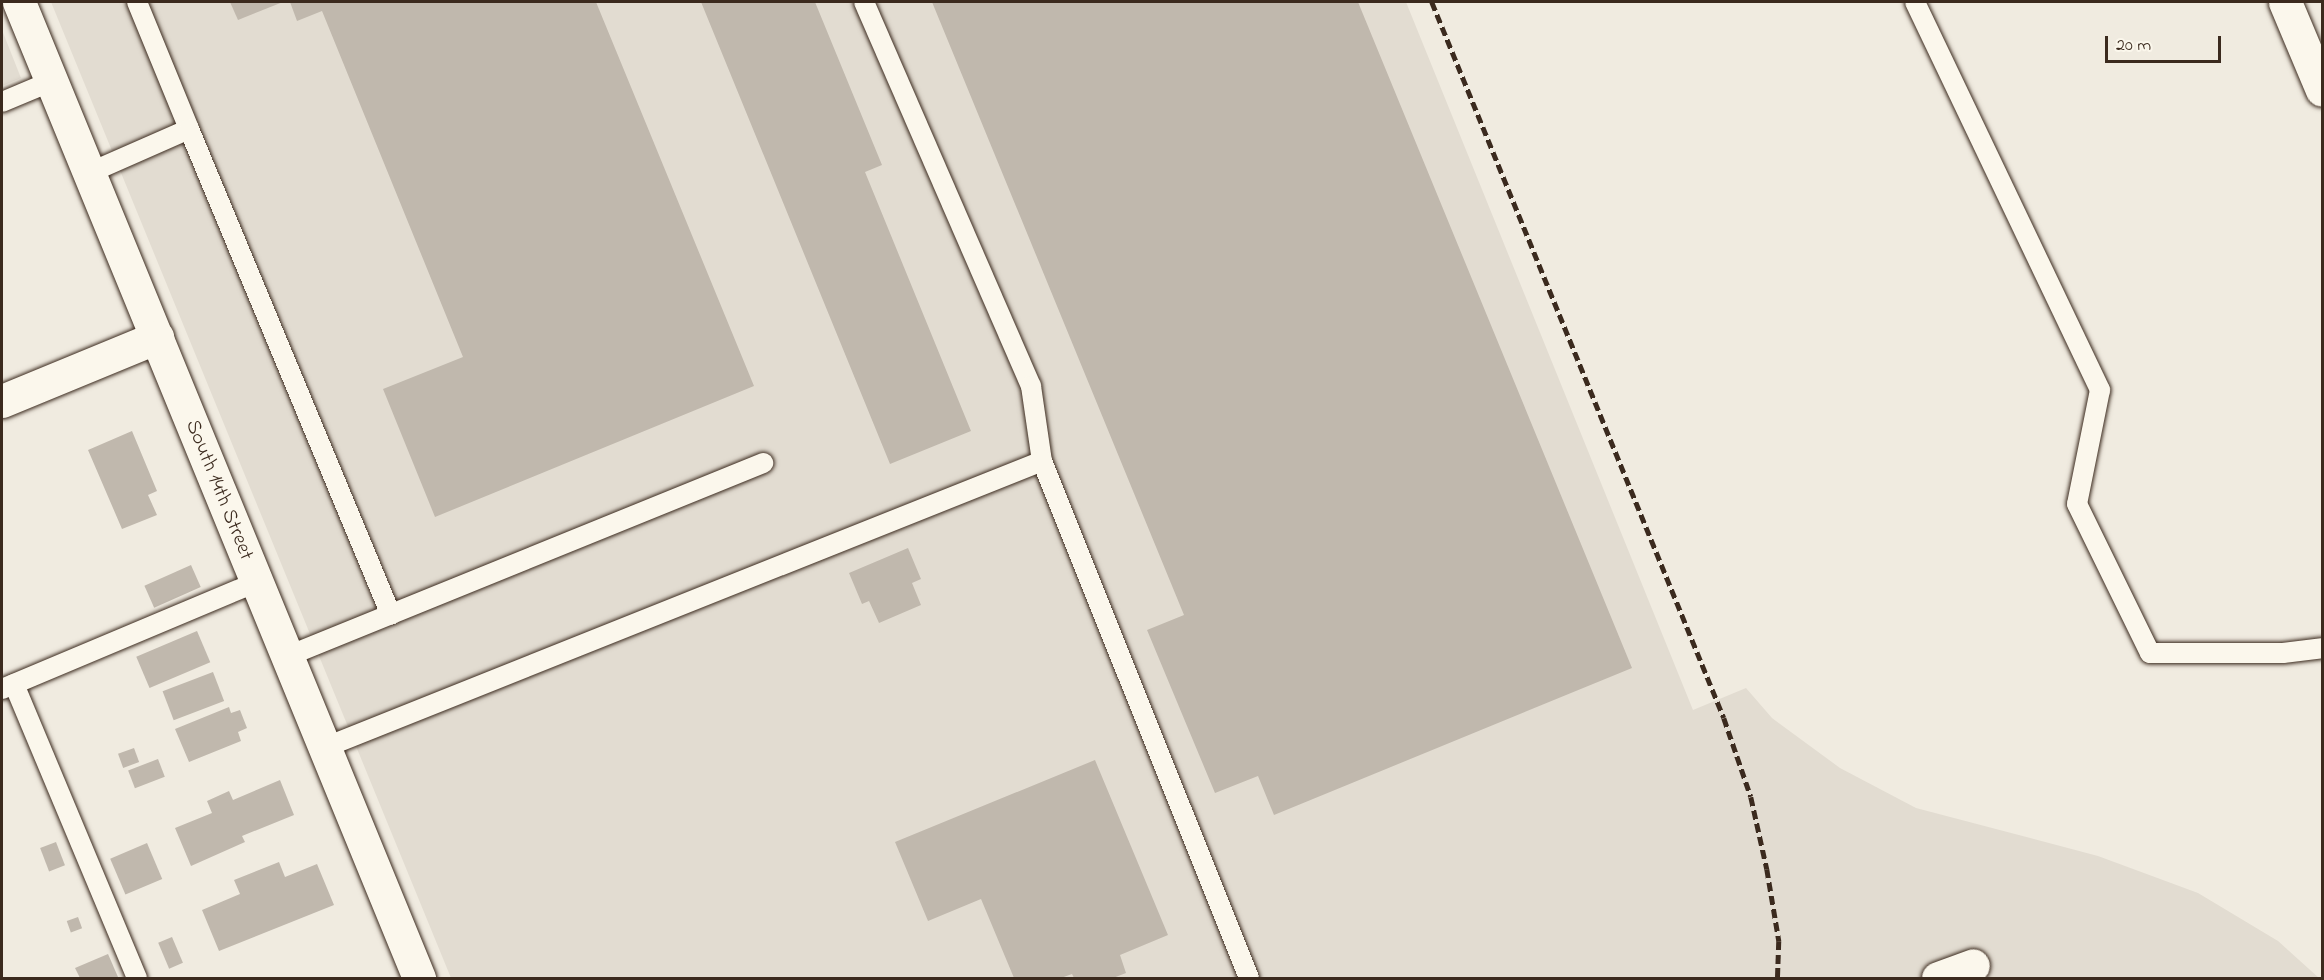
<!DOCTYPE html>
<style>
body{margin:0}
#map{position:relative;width:2324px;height:980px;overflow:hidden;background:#f0ebe0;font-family:"Indie Flower",sans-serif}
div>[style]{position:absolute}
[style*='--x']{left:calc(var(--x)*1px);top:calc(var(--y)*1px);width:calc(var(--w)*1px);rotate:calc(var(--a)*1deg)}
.built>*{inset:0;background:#e2dcd1}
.building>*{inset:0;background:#c0b8ad;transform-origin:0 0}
.roads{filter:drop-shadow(0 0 2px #3b2a1e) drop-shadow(0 0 2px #3b2a1e)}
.service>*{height:20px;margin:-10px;padding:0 10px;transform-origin:10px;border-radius:10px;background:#fbf7ec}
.minor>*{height:33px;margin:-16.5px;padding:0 16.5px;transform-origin:16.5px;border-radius:16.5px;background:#fbf7ec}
.rail>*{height:4.5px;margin-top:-2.25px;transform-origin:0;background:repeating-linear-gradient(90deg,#3b2a1e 0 9px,transparent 0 13.5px)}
span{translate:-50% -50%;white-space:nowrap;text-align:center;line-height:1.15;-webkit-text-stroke:4.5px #fbf7ec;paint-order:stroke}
.street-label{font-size:21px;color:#3b2a1e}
.frame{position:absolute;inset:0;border:3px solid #3b2a1e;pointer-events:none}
.scale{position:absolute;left:2105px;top:36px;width:116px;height:27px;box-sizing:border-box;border:3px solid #3b2a1e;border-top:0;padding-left:8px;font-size:18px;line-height:21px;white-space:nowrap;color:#3b2a1e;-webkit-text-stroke:4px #fbf7ec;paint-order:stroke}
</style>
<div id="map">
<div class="built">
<i style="clip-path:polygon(51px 2px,1406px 2px,1693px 710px,1746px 688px,1772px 718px,1840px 768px,1916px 808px,2098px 856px,2198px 893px,2278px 941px,2319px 978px,451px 978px)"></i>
<i style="clip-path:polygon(2px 30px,21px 78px,2px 86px)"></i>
</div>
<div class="building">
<i style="clip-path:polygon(230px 2px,283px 2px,238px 20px)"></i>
<i style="clip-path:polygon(290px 2px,596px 2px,754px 386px,435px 517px,383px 389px,463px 357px,322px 11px,297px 21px)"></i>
<i style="clip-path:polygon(701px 2px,815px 2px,882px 165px,865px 172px,971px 431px,890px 464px)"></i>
<i style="clip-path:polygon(932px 2px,1358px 2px,1632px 668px,1274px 815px,1258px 776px,1215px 793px,1147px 630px,1184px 615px)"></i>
<i style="clip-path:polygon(132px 431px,157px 491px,148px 495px,157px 515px,122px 529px,88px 450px)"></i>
<i style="clip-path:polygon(908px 548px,921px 579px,912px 583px,921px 605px,879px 623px,869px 601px,862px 604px,849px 573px)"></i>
<i style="left:191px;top:565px;width:24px;height:51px;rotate:66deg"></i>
<i style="left:197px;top:631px;width:34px;height:66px;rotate:67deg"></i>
<i style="left:213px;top:672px;width:31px;height:54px;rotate:69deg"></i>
<i style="clip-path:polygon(229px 707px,231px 713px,240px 710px,247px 728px,238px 732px,241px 741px,189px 762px,175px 729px)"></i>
<i style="left:134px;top:748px;width:15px;height:17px;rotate:70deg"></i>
<i style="left:158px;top:759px;width:19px;height:32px;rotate:69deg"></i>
<i style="clip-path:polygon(1095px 760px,1168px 935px,1120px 955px,1126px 973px,1113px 978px,1074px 978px,1072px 974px,1061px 978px,1014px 978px,981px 899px,928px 921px,895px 842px)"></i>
<i style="clip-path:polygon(280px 780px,294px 815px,242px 836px,245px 842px,191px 866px,175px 828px,212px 813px,207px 801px,229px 791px,233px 800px)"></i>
<i style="left:56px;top:842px;width:25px;height:17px;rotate:69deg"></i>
<i style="left:147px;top:843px;width:39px;height:40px;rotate:67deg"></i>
<i style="clip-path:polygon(279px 862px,285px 877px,317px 864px,334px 905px,219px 951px,202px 910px,240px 894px,234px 880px)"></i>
<i style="left:78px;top:917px;width:12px;height:12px;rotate:70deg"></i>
<i style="left:172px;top:937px;width:28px;height:15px;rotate:67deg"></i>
<i style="clip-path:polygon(108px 954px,118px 977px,80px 978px,75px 968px)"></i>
</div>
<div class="roads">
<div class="service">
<i style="--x:137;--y:2;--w:137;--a:67.7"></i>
<i style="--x:864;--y:2;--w:419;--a:66.5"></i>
<i style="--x:1031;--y:386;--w:76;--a:81.7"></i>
<i style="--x:1042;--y:461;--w:557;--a:68.18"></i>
<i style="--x:1915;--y:2;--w:430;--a:64.5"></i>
<i style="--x:2100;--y:390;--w:116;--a:101.4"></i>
<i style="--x:2077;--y:504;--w:166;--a:63.9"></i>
<i style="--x:2150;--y:653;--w:133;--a:0"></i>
<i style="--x:2283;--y:653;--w:39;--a:-7"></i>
<i style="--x:2;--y:102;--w:54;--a:-22.8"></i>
<i style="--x:89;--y:173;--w:109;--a:-23.7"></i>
<i style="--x:189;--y:129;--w:526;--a:67.43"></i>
<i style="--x:288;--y:656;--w:513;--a:-22.11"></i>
<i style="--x:14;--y:684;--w:319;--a:67.3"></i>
<i style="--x:2;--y:689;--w:277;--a:-22.8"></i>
<i style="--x:326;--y:747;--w:771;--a:-21.77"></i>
</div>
<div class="minor">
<i style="--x:19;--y:2;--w:1055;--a:67.71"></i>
<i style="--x:2285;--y:2;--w:95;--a:67.2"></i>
<i style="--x:2;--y:401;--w:168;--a:-22.4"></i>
<i style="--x:1938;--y:978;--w:37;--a:-20"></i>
</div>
</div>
<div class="rail">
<i style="--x:1432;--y:2;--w:773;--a:67.81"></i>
<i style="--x:1724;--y:718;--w:83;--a:71.1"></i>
<i style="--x:1751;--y:797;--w:74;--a:77.5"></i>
<i style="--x:1767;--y:869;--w:73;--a:80.5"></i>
<i style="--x:1779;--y:941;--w:37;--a:92"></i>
</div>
<div class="street-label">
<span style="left:219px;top:490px;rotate:68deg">South 14th Street</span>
</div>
<div class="frame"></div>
<div class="scale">20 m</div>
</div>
